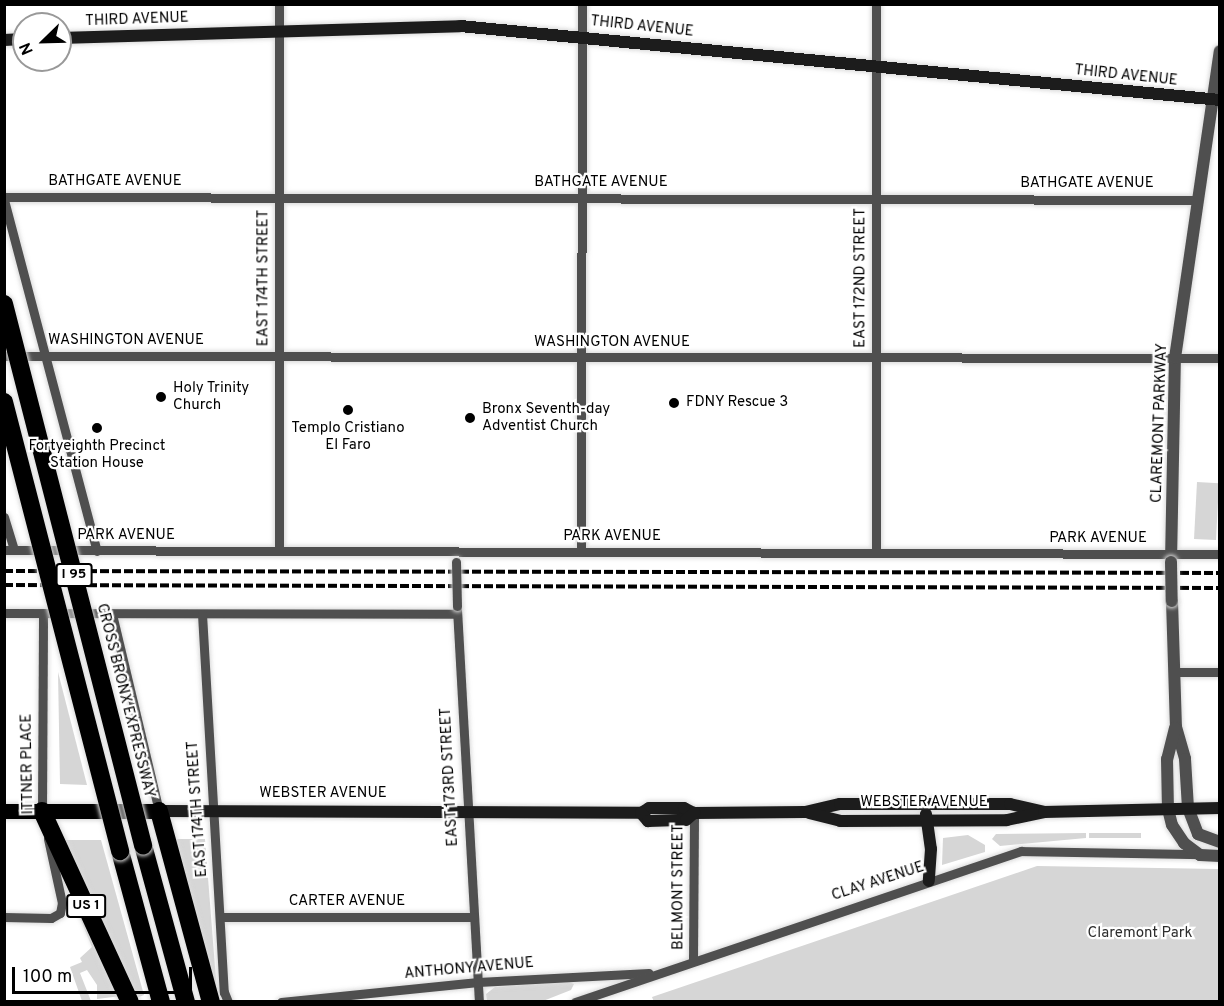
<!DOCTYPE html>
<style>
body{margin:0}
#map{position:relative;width:1224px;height:1006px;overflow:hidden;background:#fff;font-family:Overpass,sans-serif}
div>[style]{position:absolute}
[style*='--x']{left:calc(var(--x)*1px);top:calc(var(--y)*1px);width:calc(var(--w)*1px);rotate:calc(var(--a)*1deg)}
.green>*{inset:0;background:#d6d6d6;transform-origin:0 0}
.roads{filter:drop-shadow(0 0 2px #dbdbdb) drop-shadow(0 0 2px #dbdbdb)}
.minor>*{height:9px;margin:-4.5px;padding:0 4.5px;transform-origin:4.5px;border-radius:4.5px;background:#4f4f4f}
.tertiary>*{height:12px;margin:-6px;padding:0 6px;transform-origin:6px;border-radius:6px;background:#4f4f4f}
.secondary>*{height:12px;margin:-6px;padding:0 6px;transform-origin:6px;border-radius:6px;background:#1c1c1c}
.primary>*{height:15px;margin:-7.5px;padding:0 7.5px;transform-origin:7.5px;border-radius:7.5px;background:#000}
.motorway>*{height:18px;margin:-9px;padding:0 9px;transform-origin:9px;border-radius:9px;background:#000}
.rail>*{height:4px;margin-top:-2px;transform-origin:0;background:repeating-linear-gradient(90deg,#000 0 9px,transparent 0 12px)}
.bridges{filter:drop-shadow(0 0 2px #dbdbdb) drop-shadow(0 0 2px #dbdbdb)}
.minor-bridge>*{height:9px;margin:-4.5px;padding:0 4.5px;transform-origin:4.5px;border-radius:4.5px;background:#4f4f4f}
.tertiary-bridge>*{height:12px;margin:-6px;padding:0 6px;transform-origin:6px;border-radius:6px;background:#4f4f4f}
.motorway-bridge>*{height:18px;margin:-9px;padding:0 9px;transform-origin:9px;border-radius:9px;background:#000}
.dots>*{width:16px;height:16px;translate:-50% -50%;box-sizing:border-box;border:3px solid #fff;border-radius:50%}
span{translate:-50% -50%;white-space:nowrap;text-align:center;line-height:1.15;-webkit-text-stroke:4.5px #fff;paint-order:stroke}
.shield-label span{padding:2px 4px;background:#fff;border:2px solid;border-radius:4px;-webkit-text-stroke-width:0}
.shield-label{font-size:14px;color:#000;font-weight:700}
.street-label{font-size:15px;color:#000}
.poi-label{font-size:15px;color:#000}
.left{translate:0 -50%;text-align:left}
.park-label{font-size:15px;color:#2d2d2d}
.frame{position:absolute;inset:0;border:6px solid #000;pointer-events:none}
.north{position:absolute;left:12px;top:12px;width:60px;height:60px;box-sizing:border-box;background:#fff;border:2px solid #999;border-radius:50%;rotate:247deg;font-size:16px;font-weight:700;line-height:24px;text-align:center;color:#000}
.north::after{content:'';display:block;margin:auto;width:21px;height:27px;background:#000;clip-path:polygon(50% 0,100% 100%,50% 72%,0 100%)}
.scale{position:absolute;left:12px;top:967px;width:180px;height:27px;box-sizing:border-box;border:3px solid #000;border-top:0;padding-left:8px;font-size:18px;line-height:21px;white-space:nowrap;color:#000;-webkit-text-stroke:4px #fff;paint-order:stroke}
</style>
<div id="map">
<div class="green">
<i style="left:1197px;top:482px;width:22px;height:57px;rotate:3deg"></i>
<i style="clip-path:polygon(58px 672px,87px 785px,60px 784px)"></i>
<i style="clip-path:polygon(1086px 833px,1086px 838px,1000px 846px,992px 839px,996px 834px)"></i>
<i style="left:1089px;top:833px;width:52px;height:5px"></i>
<i style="clip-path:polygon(968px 835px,985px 845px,985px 852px,942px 865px,943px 838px)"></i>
<i style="clip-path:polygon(173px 839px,205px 839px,217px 993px)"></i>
<i style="clip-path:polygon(63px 840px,101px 840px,144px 995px,136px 998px)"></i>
<i style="clip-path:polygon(1037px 866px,1219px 869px,1219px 1001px,654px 1002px,652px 997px)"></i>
<i style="clip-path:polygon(66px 878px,121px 996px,97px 999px,97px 985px,87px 970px,80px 973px,91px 1001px,82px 1001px,70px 967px,82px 962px,80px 958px,92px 947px,64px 879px)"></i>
<i style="clip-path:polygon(569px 982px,574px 984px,571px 990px,543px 1001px,487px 1001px,486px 994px,495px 987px)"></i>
</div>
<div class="roads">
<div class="minor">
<i style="--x:876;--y:4;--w:548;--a:90"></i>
<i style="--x:4;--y:197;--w:1194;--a:0.14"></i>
<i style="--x:4;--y:200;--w:363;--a:75.2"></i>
<i style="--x:4;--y:356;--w:1216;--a:0.09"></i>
<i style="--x:4;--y:517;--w:34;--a:73"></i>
<i style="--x:4;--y:550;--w:1216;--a:0.19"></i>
<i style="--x:279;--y:551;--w:547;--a:-90"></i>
<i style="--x:581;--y:552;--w:548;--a:-89.9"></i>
<i style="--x:457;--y:609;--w:394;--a:86.8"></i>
<i style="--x:4;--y:613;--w:453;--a:0.1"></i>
<i style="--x:112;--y:614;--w:203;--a:76.6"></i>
<i style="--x:202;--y:614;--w:379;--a:86.7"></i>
<i style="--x:224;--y:992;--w:11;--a:68"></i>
<i style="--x:1174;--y:672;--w:46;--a:0"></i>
<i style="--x:42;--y:814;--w:201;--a:-89.7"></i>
<i style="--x:4;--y:917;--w:47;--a:1.2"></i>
<i style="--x:51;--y:918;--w:10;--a:-29"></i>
<i style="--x:60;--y:913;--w:10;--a:-79"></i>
<i style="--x:62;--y:903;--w:66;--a:-102.3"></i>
<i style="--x:220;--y:917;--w:253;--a:0"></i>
<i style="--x:693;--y:961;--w:148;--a:-89.6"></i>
<i style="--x:281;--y:1002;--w:198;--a:-5.8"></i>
<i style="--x:478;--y:982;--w:171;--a:-3"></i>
<i style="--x:575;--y:1002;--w:471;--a:-18.7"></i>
<i style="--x:1021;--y:851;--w:178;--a:1"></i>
</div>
<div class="tertiary">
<i style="--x:1171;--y:562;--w:204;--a:-88.9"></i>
<i style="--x:1175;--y:358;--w:310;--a:-81.7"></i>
<i style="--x:1172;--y:601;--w:126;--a:88.2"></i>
<i style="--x:1176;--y:727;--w:33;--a:74"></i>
<i style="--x:1185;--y:759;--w:49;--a:86.5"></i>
<i style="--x:1188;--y:808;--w:28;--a:69"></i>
<i style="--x:1198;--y:834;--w:23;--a:20"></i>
<i style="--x:1175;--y:728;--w:32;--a:104"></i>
<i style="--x:1167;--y:759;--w:50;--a:88.9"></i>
<i style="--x:1168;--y:809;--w:16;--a:76"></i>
<i style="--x:1172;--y:825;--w:22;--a:56"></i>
<i style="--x:1184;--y:843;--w:20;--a:37"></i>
<i style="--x:1200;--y:855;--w:20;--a:3"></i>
</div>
<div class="secondary">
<i style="--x:60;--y:38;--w:400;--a:-1.7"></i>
<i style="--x:460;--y:26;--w:764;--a:5.56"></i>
<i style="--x:4;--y:40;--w:20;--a:-3"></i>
<i style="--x:159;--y:811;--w:482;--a:0.2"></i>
<i style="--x:641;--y:813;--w:9;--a:-32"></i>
<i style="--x:649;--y:808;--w:35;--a:0"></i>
<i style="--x:684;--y:808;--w:11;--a:27"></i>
<i style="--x:694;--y:813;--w:111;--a:-0.5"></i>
<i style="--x:805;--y:812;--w:36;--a:-13"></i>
<i style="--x:840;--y:804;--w:170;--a:0"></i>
<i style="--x:1010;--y:804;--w:35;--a:13"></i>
<i style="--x:641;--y:813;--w:11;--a:49"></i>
<i style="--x:648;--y:821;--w:38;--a:-2"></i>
<i style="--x:686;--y:820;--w:11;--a:-41"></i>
<i style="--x:809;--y:813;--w:32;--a:14"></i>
<i style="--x:840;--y:821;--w:167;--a:-0.3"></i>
<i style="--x:1007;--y:820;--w:38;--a:-12"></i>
<i style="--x:1044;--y:812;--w:176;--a:-1.3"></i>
<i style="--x:926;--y:814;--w:35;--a:82"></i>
<i style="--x:931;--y:849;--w:32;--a:94"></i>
</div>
<div class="primary">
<i style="--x:4;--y:811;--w:155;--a:0"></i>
</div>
<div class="motorway">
<i style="--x:42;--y:811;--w:210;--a:65.3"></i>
<i style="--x:159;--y:811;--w:198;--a:74.8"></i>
<i style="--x:143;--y:845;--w:163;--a:74.7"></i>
<i style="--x:120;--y:851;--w:156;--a:74.8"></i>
</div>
</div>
<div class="rail">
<i style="--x:4;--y:571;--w:1216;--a:0.09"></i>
<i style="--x:4;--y:585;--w:1216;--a:0.14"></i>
</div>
<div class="bridges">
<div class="minor-bridge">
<i style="--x:456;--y:562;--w:44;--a:88.7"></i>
</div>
<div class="tertiary-bridge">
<i style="--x:1171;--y:562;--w:39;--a:89"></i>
</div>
<div class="motorway-bridge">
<i style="--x:4;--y:304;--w:559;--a:75.59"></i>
<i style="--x:4;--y:402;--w:464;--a:75.5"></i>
</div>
</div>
<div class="dots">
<i style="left:161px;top:397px;background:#000"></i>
<i style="left:674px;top:403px;background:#000"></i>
<i style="left:348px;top:410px;background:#000"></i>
<i style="left:470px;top:418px;background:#000"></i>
<i style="left:97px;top:428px;background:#000"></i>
</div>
<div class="shield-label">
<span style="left:74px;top:575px">I 95</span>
<span style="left:86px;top:906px">US 1</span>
</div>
<div class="street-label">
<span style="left:137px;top:20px;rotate:-2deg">THIRD AVENUE</span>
<span style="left:642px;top:27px;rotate:6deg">THIRD AVENUE</span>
<span style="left:1126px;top:76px;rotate:6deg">THIRD AVENUE</span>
<span style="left:115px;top:182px">BATHGATE AVENUE</span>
<span style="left:601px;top:183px">BATHGATE AVENUE</span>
<span style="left:1087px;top:184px">BATHGATE AVENUE</span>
<span style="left:264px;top:278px;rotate:-90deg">EAST 174TH STREET</span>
<span style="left:861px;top:278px;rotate:-90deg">EAST 172ND STREET</span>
<span style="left:126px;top:341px">WASHINGTON AVENUE</span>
<span style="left:612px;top:343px">WASHINGTON AVENUE</span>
<span style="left:1160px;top:423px;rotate:-88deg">CLAREMONT PARKWAY</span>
<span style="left:126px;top:536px">PARK AVENUE</span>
<span style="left:612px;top:537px">PARK AVENUE</span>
<span style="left:1098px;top:539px">PARK AVENUE</span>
<span style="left:125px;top:701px;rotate:76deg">CROSS BRONX EXPRESSWAY</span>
<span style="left:28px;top:764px;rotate:-91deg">ITTNER PLACE</span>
<span style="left:450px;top:777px;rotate:-93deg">EAST 173RD STREET</span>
<span style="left:323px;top:794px">WEBSTER AVENUE</span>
<span style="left:924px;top:803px">WEBSTER AVENUE</span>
<span style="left:198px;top:809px;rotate:-94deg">EAST 174TH STREET</span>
<span style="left:878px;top:882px;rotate:-18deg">CLAY AVENUE</span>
<span style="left:679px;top:887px;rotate:-90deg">BELMONT STREET</span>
<span style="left:347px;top:902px">CARTER AVENUE</span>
<span style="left:469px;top:969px;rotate:-5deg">ANTHONY AVENUE</span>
</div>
<div class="poi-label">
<span class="left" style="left:173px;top:397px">Holy Trinity<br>Church</span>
<span class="left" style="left:686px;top:403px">FDNY Rescue 3</span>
<span class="left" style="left:482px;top:418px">Bronx Seventh-day<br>Adventist Church</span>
<span style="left:348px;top:437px">Templo Cristiano<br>El Faro</span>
<span style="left:97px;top:455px">Fortyeighth Precinct<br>Station House</span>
</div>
<div class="park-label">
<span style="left:1140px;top:934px">Claremont Park</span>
</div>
<div class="frame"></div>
<div class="north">N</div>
<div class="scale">100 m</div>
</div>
